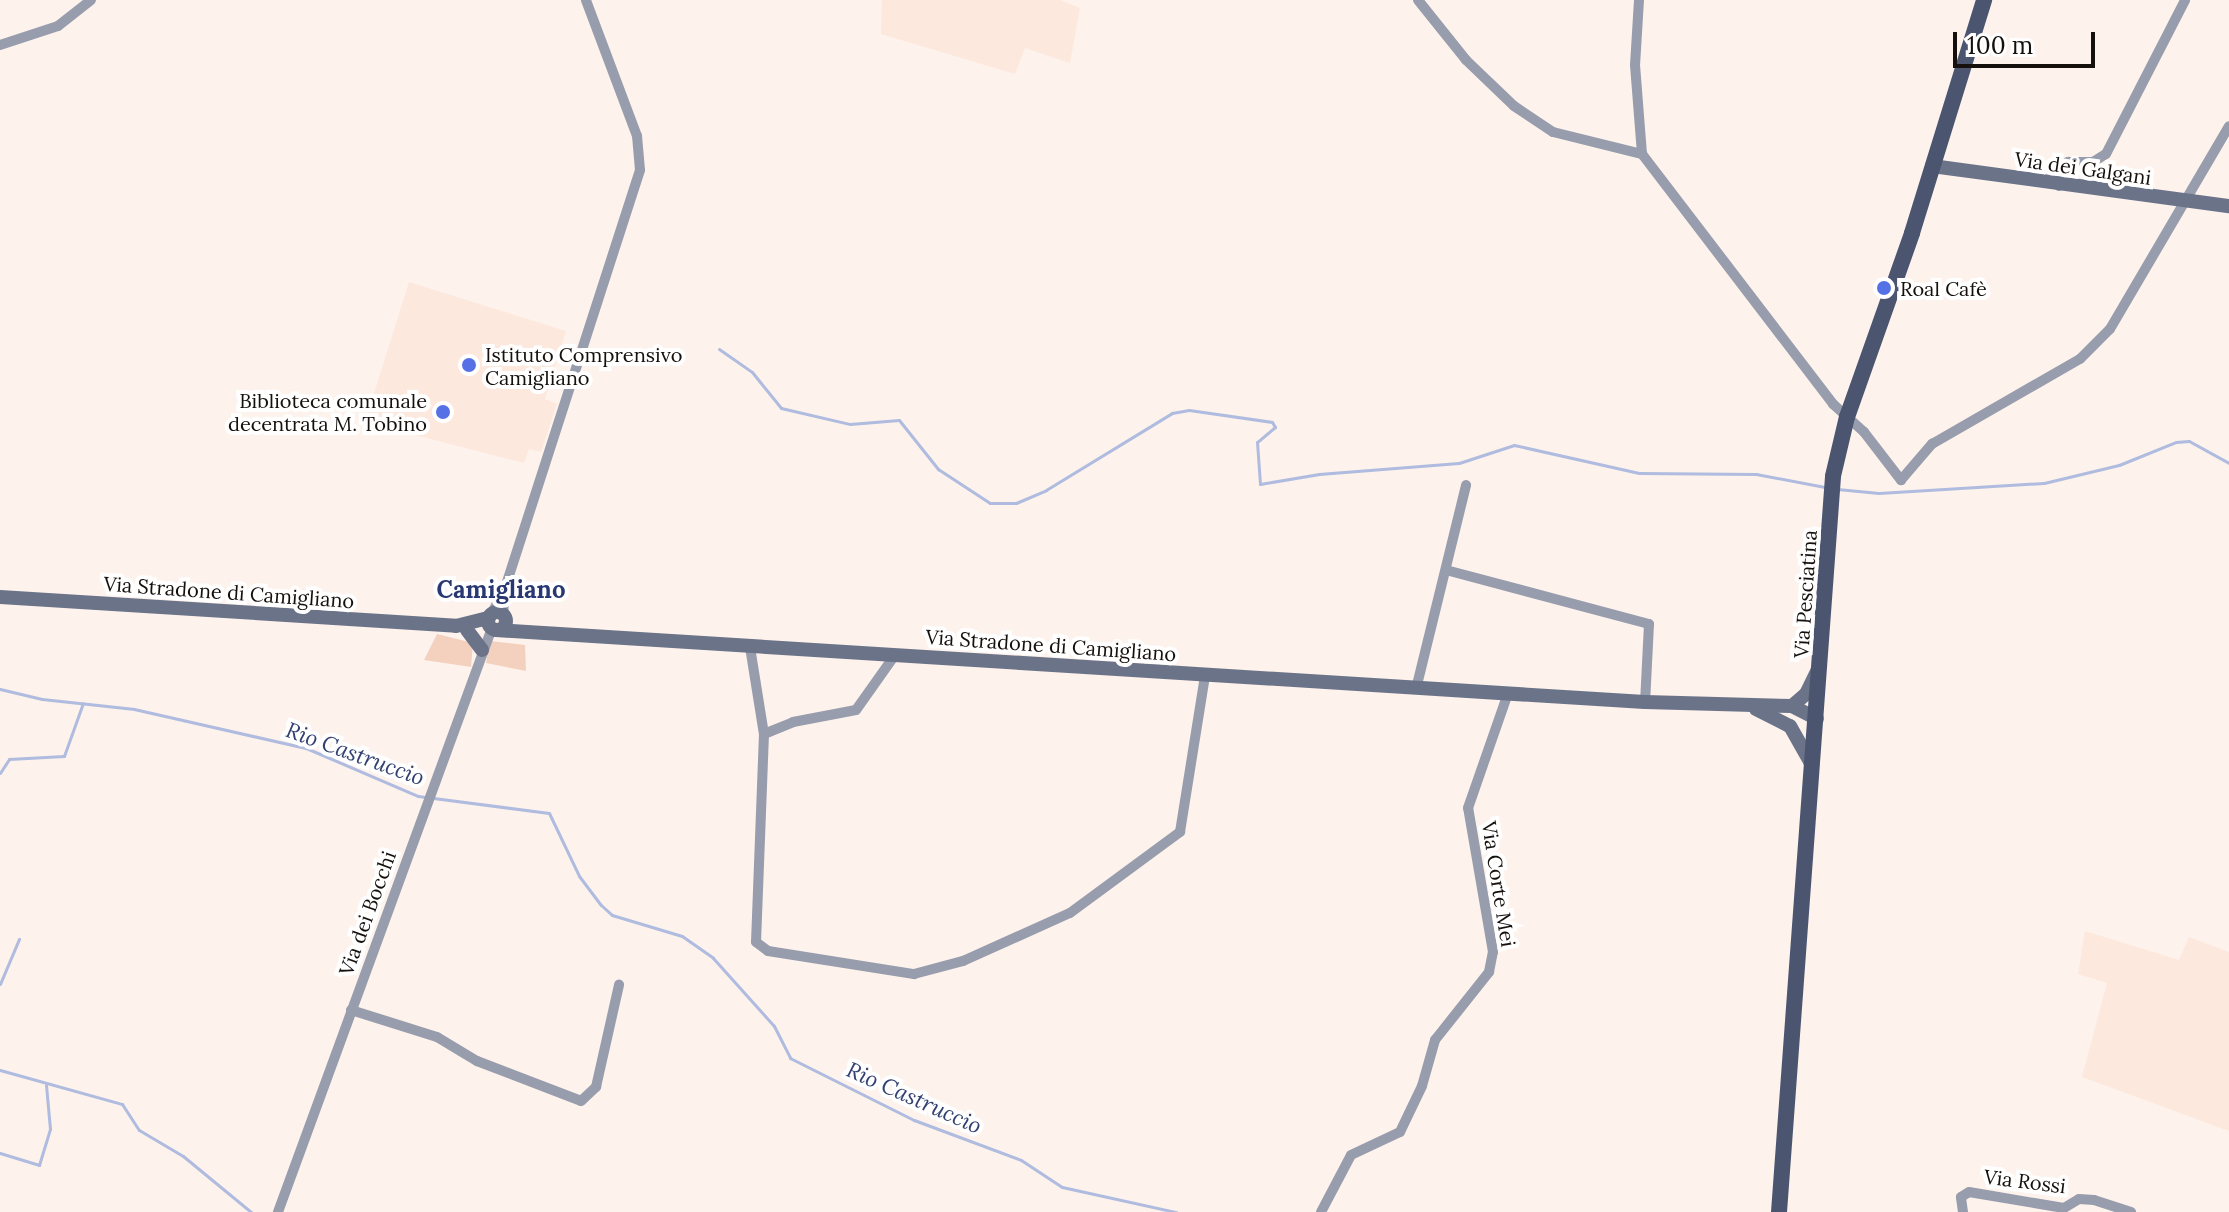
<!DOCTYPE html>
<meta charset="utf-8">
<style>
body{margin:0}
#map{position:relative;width:2229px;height:1212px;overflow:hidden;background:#fdf2ec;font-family:Lora,serif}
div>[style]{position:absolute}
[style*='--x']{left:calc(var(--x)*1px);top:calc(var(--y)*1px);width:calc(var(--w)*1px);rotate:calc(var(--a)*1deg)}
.built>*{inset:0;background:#fde8de}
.green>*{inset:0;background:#f4d1bf}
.stream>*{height:3px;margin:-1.5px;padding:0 1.5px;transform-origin:1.5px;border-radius:1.5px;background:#afbbdf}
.street>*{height:10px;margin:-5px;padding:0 5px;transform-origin:5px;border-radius:5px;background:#979dac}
.secondary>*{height:14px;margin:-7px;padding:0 7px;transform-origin:7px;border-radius:7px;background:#6b7389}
.secondary>.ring{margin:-7px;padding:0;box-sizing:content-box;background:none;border:14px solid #6b7389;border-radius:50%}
.primary>*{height:16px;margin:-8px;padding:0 8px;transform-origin:8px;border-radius:8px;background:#4c5570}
.dots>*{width:22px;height:22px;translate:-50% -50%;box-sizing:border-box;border:4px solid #fff;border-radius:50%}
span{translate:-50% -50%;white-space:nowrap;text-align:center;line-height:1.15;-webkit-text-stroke:8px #fff;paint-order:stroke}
.street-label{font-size:20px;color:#16100d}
.poi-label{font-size:20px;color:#16100d}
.left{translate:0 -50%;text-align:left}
.right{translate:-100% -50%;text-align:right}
.water-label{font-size:22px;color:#334171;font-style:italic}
.quarter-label{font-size:24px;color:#2a3872;font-weight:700}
.scale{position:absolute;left:1953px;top:32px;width:142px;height:36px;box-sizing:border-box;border:4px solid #16100d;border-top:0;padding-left:10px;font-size:24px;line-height:28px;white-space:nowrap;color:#16100d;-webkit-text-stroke:6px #fff;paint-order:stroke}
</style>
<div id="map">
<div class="built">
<i style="clip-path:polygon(882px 0,1060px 0,1080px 8px,1070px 63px,1025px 48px,1015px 74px,881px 34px)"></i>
<i style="clip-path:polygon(409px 282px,566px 331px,545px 399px,557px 404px,541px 452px,529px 449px,524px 463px,365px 422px)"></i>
<i style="clip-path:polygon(2085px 931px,2179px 960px,2189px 937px,2229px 952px,2229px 1131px,2082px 1077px,2107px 983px,2078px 974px)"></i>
</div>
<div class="green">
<i style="clip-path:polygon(437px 634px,473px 643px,471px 667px,424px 660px)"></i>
<i style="clip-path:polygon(490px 641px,525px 645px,526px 671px,486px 663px)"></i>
</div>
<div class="stream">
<i style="--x:719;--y:349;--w:40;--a:34.9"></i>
<i style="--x:752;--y:372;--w:46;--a:51.1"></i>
<i style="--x:781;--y:408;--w:71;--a:13.1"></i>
<i style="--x:850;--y:424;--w:49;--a:-4.7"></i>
<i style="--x:899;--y:420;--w:63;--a:51.5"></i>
<i style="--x:938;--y:469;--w:62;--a:33.2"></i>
<i style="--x:990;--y:503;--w:26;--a:0"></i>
<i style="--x:1016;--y:503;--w:33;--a:-23"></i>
<i style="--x:1046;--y:490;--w:148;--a:-31.4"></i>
<i style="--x:1172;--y:413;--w:17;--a:-10"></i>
<i style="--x:1189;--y:410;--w:84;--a:8.2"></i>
<i style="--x:1272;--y:422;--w:6;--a:59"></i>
<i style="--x:1275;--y:427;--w:23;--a:140"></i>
<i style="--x:1257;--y:442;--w:42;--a:85.9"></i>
<i style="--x:1260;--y:484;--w:60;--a:-9.6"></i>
<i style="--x:1319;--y:474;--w:140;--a:-4.5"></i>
<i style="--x:1459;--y:463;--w:58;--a:-18.1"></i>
<i style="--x:1514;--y:445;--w:128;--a:12.6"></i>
<i style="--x:1639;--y:473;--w:117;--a:0.5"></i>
<i style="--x:1756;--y:474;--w:70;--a:10.7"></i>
<i style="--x:1837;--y:489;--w:42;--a:5.4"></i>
<i style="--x:1879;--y:493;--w:165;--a:-3.5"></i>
<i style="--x:2044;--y:483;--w:77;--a:-13.5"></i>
<i style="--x:2119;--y:465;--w:61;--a:-22"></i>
<i style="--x:2176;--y:442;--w:13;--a:-4"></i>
<i style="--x:2189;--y:441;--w:46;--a:28.8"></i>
<i style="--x:0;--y:689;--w:43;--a:13.4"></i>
<i style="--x:42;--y:699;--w:93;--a:6.2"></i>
<i style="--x:134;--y:709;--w:176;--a:12.8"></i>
<i style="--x:306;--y:748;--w:122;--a:23.2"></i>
<i style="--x:418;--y:796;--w:132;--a:7.4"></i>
<i style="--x:549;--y:813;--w:70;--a:64.5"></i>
<i style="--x:579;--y:876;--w:36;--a:53"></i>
<i style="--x:601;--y:905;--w:15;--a:42"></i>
<i style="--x:612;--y:915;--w:73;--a:16.7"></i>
<i style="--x:682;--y:936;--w:38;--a:35"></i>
<i style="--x:713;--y:958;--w:91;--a:48.1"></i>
<i style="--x:774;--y:1026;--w:36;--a:63"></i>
<i style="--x:790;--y:1058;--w:139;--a:26.6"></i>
<i style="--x:914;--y:1120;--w:114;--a:20.5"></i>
<i style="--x:1021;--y:1160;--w:49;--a:33.4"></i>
<i style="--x:1062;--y:1187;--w:117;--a:12.4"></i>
<i style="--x:0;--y:773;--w:17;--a:-57"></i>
<i style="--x:9;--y:759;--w:55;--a:-3.1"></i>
<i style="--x:64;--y:756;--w:56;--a:-70.3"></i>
<i style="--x:0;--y:984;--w:49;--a:-67.1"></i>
<i style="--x:0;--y:1070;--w:127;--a:15.6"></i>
<i style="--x:122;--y:1104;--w:31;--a:57"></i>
<i style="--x:139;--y:1130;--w:51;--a:30.6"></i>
<i style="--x:183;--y:1156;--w:88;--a:39.5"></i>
<i style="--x:0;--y:1153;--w:41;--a:17.1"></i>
<i style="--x:39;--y:1165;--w:38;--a:-73"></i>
<i style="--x:50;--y:1129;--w:44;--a:-95.2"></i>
</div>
<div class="street">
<i style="--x:1418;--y:0;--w:77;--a:51.3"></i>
<i style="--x:1466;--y:60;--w:66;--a:43.8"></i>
<i style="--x:1514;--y:106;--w:47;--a:33.7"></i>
<i style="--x:1553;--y:132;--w:92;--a:13.9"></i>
<i style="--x:1639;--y:0;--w:65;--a:93.5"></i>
<i style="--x:1635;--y:65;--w:89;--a:85.5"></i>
<i style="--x:1642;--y:154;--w:315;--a:52.6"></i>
<i style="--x:1833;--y:404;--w:42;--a:42.1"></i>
<i style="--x:1864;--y:432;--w:61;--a:52.4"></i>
<i style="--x:1901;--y:480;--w:48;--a:-49.3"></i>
<i style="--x:1932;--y:444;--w:171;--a:-29.9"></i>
<i style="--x:2080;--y:359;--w:42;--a:-45"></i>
<i style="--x:2110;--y:329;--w:235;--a:-59.6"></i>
<i style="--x:0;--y:45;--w:61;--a:-18.1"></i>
<i style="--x:58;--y:26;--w:42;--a:-38.2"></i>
<i style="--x:2059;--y:186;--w:26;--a:-69"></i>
<i style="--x:2068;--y:162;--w:25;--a:0"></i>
<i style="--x:2093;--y:162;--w:15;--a:-32"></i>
<i style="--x:2106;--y:154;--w:173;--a:-62.8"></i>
<i style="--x:1446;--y:570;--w:210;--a:14.9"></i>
<i style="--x:1649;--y:624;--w:78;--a:92.9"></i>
<i style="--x:503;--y:614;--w:21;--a:-85"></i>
<i style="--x:491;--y:615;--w:34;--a:-63"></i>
<i style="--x:506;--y:585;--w:436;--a:-72.1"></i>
<i style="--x:640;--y:170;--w:34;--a:-95"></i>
<i style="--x:637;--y:136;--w:145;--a:-110.6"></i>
<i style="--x:750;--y:647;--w:88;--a:80.9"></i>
<i style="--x:764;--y:734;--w:208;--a:92.2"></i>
<i style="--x:756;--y:942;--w:15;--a:37"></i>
<i style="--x:768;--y:951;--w:148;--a:9"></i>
<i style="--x:914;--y:974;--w:51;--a:-14.9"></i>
<i style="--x:963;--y:961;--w:117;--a:-24.2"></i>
<i style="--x:1070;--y:913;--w:137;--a:-36.4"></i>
<i style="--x:1180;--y:832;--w:158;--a:-80.9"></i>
<i style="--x:1416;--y:689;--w:210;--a:-76.2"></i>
<i style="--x:764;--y:734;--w:31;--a:-22"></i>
<i style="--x:793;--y:722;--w:64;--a:-10.8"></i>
<i style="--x:856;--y:710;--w:67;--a:-54.7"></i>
<i style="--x:351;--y:1010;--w:90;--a:17.4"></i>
<i style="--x:437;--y:1037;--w:47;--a:31"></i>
<i style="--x:477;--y:1061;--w:111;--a:21"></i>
<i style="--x:581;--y:1101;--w:21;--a:-43"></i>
<i style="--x:596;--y:1087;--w:105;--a:-77.3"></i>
<i style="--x:278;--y:1212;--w:622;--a:-69.88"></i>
<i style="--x:1321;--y:1212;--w:64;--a:-62.2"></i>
<i style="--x:1351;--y:1155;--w:54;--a:-25.1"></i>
<i style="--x:1400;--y:1132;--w:51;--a:-64.4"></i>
<i style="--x:1422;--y:1086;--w:48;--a:-74.2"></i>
<i style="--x:1435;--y:1040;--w:87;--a:-51.5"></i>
<i style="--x:1489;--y:972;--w:20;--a:-79"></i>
<i style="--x:1493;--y:952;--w:146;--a:-99.8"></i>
<i style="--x:1468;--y:808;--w:122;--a:-70.8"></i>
<i style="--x:1963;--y:1212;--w:15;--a:-98"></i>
<i style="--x:1961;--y:1197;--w:9;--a:-32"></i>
<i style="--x:1969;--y:1192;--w:96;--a:9.6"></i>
<i style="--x:2064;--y:1208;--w:17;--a:-31"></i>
<i style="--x:2079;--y:1199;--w:15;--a:4"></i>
<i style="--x:2094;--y:1200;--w:39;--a:18"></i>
</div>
<div class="secondary">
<i style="--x:1932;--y:166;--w:300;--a:7.7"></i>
<i style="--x:0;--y:597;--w:457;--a:3.6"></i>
<i style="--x:456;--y:626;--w:34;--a:-14"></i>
<i class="ring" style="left:488px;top:612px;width:4px;height:4px"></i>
<i style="--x:467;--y:630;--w:25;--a:53"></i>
<i style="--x:496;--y:630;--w:1151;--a:3.59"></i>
<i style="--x:1645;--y:702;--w:147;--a:1.6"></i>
<i style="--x:1792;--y:706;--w:28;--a:27"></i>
<i style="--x:1792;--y:706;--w:18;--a:-41"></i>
<i style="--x:1806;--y:694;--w:25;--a:-64"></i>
<i style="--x:1756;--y:709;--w:38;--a:27"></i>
<i style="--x:1790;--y:726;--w:45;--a:60.6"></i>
</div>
<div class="primary">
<i style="--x:1779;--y:1212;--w:738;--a:-85.8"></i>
<i style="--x:1833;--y:476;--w:61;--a:-76.7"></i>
<i style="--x:1847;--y:417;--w:195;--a:-70.5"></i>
<i style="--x:1912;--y:233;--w:244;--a:-72.8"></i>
</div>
<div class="dots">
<i style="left:1884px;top:288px;background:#5671e6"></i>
<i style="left:469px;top:365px;background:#5671e6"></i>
<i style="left:443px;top:412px;background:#5671e6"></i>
</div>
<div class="street-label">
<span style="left:2083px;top:168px;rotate:8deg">Via dei Galgani</span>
<span style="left:229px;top:592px;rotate:4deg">Via Stradone di Camigliano</span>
<span style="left:1805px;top:594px;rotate:-86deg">Via Pesciatina</span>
<span style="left:1051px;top:645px;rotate:4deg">Via Stradone di Camigliano</span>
<span style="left:1499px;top:884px;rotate:81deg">Via Corte Mei</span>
<span style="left:367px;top:913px;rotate:-70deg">Via dei Bocchi</span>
<span style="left:2025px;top:1181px;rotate:7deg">Via Rossi</span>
</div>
<div class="poi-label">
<span class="left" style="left:1900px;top:288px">Roal Cafè</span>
<span class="left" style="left:485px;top:366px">Istituto Comprensivo<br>Camigliano</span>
<span class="right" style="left:427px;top:412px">Biblioteca comunale<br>decentrata M. Tobino</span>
</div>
<div class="water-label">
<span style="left:355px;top:754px;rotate:20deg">Rio Castruccio</span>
<span style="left:914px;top:1098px;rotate:24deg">Rio Castruccio</span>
</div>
<div class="quarter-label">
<span style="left:501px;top:590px">Camigliano</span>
</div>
<div class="scale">100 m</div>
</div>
